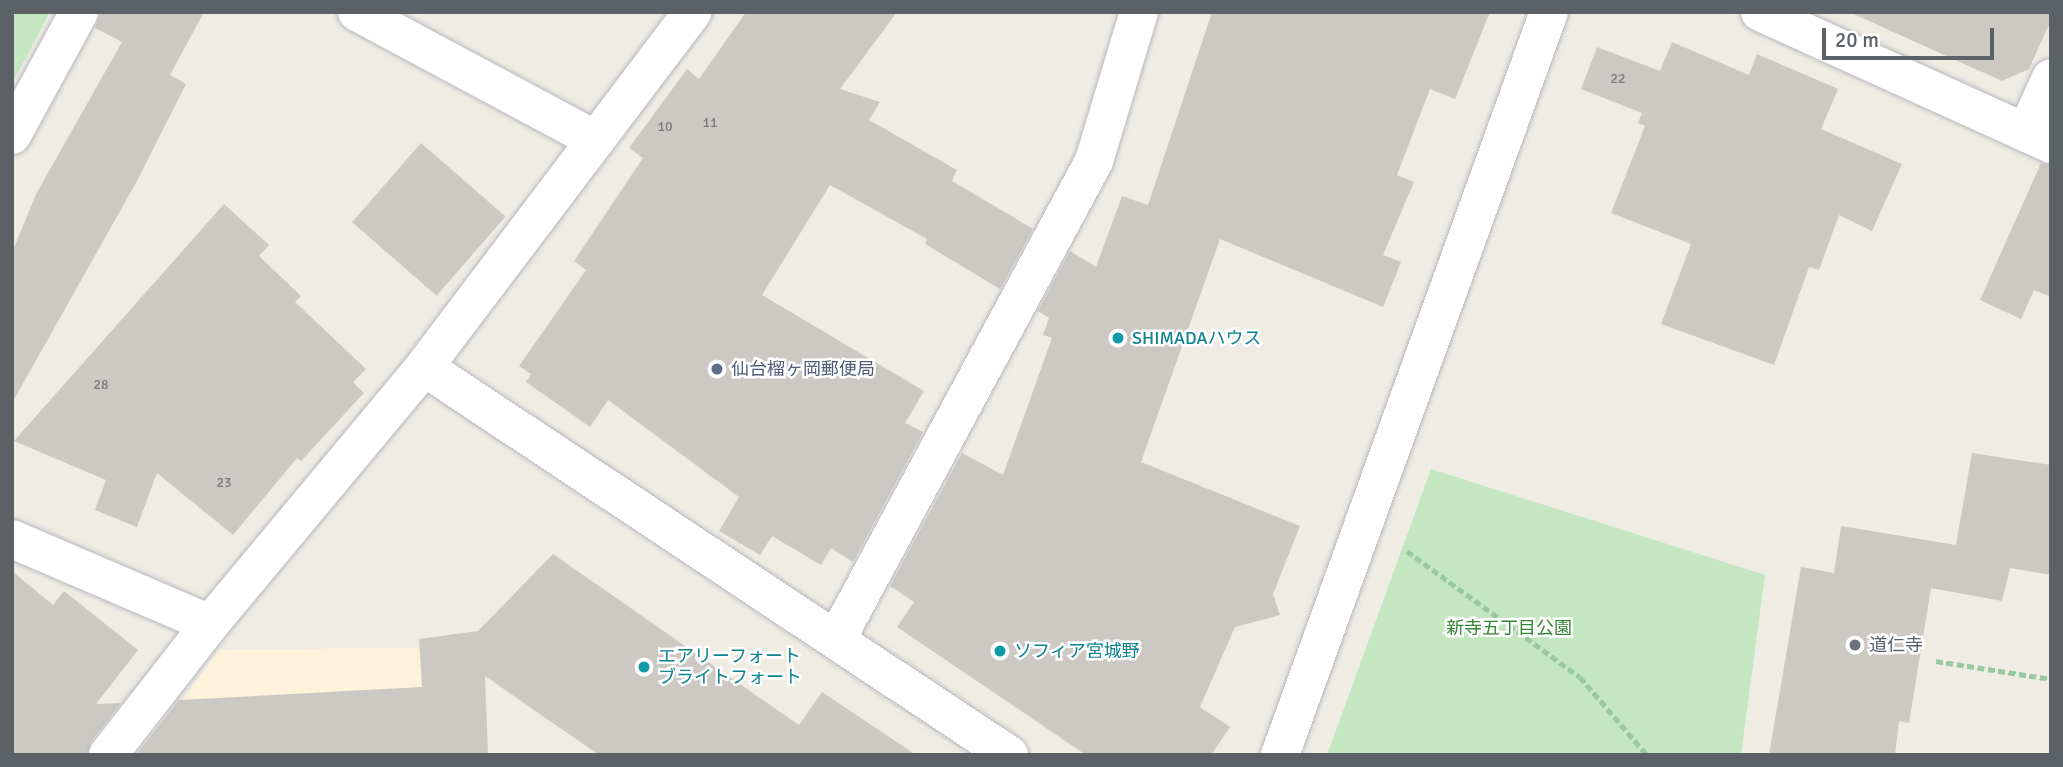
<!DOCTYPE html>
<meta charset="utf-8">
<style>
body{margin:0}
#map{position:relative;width:2063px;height:767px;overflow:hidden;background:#efece4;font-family:Signika,"Noto Sans JP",sans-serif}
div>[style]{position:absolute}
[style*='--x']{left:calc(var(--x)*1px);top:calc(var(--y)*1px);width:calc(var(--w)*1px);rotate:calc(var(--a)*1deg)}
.commercial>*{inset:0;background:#fef3da}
.green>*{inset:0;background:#c4e7c1}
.building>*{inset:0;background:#ccc9c4;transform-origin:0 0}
.path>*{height:4.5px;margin-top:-2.25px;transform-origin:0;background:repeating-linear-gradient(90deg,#9ac8a3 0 7px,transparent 0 10.5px)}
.roads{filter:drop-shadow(0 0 2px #b5b8bc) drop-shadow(0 0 2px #b5b8bc)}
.minor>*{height:38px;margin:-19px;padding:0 19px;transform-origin:19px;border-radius:19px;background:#fff}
.tertiary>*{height:38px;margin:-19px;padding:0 19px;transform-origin:19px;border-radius:19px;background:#fff}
.dots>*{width:19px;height:19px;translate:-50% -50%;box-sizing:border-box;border:4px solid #fff;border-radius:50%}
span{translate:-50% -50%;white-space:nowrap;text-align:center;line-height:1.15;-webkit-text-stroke:5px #fff;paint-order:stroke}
.number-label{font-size:14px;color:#787b7d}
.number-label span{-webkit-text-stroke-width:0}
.culture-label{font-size:18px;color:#0d838f}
.left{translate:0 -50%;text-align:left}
.service-label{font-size:18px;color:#4e5e75}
.park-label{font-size:18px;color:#368534}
.worship-label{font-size:18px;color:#5b616d}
.frame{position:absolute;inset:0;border:14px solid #5c6165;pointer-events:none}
.scale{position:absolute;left:1822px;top:28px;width:172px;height:32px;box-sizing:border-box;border:4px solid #5c6165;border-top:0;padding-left:9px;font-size:21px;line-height:24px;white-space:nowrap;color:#5c6165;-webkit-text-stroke:5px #fff;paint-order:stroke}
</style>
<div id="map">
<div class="commercial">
<i style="clip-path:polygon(454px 647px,459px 755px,139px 755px,220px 650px)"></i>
</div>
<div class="green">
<i style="clip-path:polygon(12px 12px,50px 12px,12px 84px)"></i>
<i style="clip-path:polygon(1431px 469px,1765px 575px,1741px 755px,1327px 755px)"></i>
</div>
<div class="building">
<i style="clip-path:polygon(101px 12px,204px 12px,170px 75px,186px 84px,137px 181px,12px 403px,12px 253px,36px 194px,122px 42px,95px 28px)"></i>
<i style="clip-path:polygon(746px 12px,897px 12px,840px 89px,880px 102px,869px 120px,957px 170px,952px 181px,1033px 229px,1000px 289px,925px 244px,927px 239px,830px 185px,762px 295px,924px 391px,905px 423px,923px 432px,853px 562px,831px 548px,821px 565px,772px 536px,760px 555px,719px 531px,739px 497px,608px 400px,590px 427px,526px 382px,531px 374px,519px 366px,586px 270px,574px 261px,643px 158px,629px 148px,687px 69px,699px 79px)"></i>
<i style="clip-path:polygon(1212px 12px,1490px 12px,1455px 99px,1430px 89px,1397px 175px,1414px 182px,1383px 255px,1401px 262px,1383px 307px,1220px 239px,1141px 462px,1300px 526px,1273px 594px,1280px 615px,1235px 627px,1200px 707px,1230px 727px,1211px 755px,1086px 755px,897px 627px,914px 602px,890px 586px,962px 453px,1003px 475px,1052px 338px,1043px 335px,1049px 318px,1038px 311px,1070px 251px,1096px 267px,1122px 196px,1148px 205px)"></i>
<i style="clip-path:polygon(1849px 12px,2051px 12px,2051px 20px,2029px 69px,2002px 81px)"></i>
<i style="clip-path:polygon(1672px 42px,1749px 75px,1757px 54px,1838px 89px,1821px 129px,1902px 164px,1872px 231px,1839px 215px,1819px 270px,1809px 267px,1774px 365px,1661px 324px,1691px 244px,1611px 213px,1645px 126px,1638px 123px,1642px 113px,1581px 89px,1597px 47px,1660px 71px)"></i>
<i style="left:421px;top:143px;width:112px;height:105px;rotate:41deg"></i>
<i style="clip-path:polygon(2041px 163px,2051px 165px,2051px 297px,2034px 290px,2021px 319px,1980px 300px)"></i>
<i style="clip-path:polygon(224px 204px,269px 245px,259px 256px,301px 296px,295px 302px,366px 369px,353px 382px,364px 393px,301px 461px,297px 458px,233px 535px,157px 473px,137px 527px,95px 510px,106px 480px,14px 441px)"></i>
<i style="clip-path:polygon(1972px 453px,2051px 465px,2051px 575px,2010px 568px,2002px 601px,1931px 588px,1909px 723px,1899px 721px,1895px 755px,1769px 755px,1801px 567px,1834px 573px,1841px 526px,1956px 545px)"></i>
<i style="clip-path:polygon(553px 554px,799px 725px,822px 692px,916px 755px,599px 755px,485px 676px,488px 755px,136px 755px,179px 700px,422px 687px,419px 639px,478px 631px)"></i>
<i style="clip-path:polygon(12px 571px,53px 605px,64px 591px,138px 650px,96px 704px,121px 703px,91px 742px,87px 755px,12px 755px)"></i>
</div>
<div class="path">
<i style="--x:1407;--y:551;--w:214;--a:36.1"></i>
<i style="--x:1580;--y:677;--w:103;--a:49.3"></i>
<i style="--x:1936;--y:661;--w:116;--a:8.9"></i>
</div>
<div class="roads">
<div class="minor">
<i style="--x:357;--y:12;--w:271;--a:28.2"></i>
<i style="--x:1760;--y:12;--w:320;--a:24.4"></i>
<i style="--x:2026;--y:133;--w:60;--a:-65.6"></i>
<i style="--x:12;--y:135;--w:140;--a:-61.4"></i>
<i style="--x:424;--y:367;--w:702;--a:33.55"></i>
<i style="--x:12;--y:539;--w:215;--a:23.2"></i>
<i style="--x:836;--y:640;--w:544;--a:-61.69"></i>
<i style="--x:1094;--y:161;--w:156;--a:-73.2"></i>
<i style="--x:108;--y:755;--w:166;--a:-52.1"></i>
<i style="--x:210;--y:624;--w:334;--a:-50.2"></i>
<i style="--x:424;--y:367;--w:445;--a:-52.9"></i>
</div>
<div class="tertiary">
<i style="--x:1280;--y:755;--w:790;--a:-70.1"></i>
</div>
</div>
<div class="dots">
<i style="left:1118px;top:338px;background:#0f9aa8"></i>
<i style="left:717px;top:369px;background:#5c6f8a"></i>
<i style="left:1855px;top:645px;background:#6b7280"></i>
<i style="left:1000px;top:651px;background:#0f9aa8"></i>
<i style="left:644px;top:667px;background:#0f9aa8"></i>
</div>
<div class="number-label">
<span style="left:1618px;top:79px">22</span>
<span style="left:710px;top:123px">11</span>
<span style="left:665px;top:127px">10</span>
<span style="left:101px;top:385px">28</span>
<span style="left:224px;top:483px">23</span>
</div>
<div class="culture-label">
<span class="left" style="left:1132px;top:338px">SHIMADAハウス</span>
<span class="left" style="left:1014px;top:651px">ソフィア宮城野</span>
<span class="left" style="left:658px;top:667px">エアリーフォート<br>ブライトフォート</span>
</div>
<div class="service-label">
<span class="left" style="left:731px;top:369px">仙台榴ヶ岡郵便局</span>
</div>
<div class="park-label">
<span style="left:1509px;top:628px">新寺五丁目公園</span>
</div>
<div class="worship-label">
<span class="left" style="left:1869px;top:645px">道仁寺</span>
</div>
<div class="frame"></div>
<div class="scale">20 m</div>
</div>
